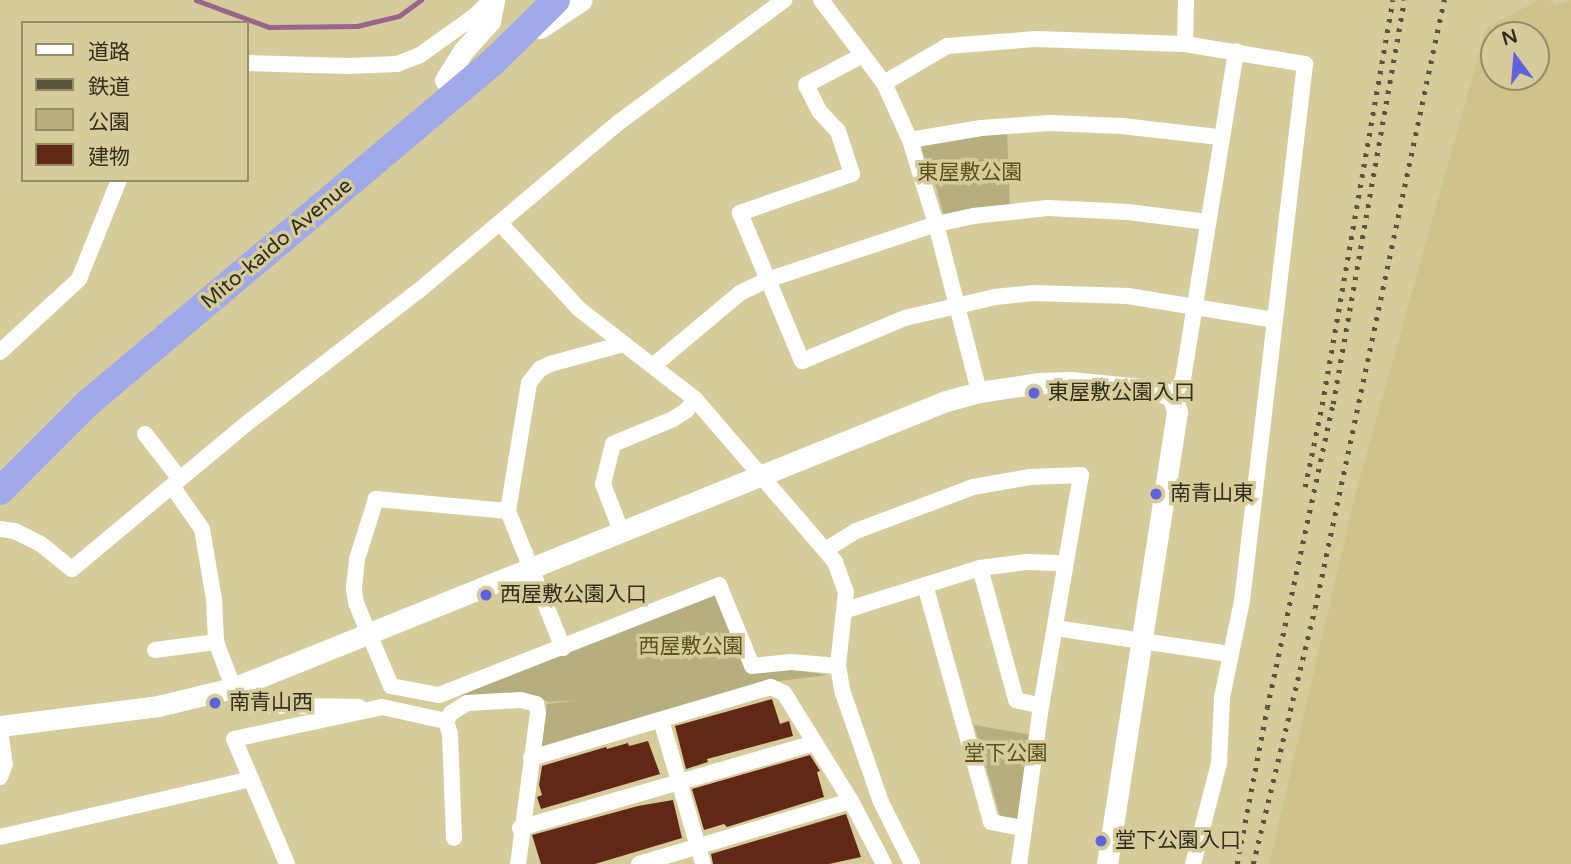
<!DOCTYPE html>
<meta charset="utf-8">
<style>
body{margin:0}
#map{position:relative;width:1571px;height:864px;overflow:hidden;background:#d6cc9b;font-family:"Varela Round","Noto Sans JP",sans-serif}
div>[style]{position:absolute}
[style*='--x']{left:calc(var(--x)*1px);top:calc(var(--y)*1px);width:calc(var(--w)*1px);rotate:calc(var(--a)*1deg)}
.built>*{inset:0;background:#cfc38b}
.green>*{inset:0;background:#b7ae80}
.stream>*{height:4.5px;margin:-2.25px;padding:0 2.25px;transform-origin:2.25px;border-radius:2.25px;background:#9b648b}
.building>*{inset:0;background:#622816}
.street>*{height:16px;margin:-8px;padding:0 8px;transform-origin:8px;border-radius:8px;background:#fff}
.secondary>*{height:21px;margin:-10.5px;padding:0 10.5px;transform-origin:10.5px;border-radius:10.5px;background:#fff}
.highway>*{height:28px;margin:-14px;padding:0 14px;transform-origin:14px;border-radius:14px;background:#a0a9e9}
.rail>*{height:4.5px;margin-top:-2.25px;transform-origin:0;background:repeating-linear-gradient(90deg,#5a543a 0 3.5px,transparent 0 10.5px)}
.dots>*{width:19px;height:19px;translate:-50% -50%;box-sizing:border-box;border:4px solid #d6cc9b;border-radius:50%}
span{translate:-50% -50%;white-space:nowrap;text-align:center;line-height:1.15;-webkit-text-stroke:7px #d6cc9b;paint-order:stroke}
.park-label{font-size:21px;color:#5c521f}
.street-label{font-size:21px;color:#322e1b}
.poi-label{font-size:21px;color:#322e1b}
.left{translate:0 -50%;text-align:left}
.legend{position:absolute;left:21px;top:21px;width:228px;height:161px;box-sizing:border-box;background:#d6cc9b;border:2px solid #948d68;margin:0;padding:9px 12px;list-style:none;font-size:21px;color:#322e1b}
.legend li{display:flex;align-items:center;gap:14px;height:35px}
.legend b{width:35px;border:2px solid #948d68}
.north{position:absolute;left:1480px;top:21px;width:70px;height:70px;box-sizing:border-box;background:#d6cc9b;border:2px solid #948d68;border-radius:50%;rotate:344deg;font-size:19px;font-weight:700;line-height:28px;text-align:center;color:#322e1b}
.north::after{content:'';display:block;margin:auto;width:24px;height:32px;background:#5f62da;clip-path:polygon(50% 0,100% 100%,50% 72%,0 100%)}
</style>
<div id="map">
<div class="built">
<i style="clip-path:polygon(evenodd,1539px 0,1551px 0,1555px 6px,1571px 0,1571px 864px,1269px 864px,1355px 495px,1486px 28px,1539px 0,1494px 35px,1536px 35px,1536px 77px,1494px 77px,1494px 35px)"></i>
</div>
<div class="green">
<i style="clip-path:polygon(1007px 132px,1010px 207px,944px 216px,933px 176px,921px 152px,922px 146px)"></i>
<i style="clip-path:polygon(711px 594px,718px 596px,749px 674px,790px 669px,827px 675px,764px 683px,545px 750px,540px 745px,547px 704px,577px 700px,548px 702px,540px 697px,524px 695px,462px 699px,463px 694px)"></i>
<i style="clip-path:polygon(974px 725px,1033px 735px,1019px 818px,1015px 820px,1000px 816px)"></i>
</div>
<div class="stream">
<i style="--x:196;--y:0;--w:78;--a:20.3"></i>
<i style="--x:269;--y:27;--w:88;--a:-0.7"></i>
<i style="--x:357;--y:26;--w:43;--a:-13.4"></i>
<i style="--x:399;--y:16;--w:27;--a:-36"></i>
</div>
<div class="building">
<i style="clip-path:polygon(772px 699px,780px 724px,789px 721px,793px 736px,707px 759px,708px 762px,686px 769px,675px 726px)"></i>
<i style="clip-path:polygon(648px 741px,660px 774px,541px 809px,537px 797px,542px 795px,539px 785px,542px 766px,606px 747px,607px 749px,628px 743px,629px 746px)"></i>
<i style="clip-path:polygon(810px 755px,820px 771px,817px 772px,824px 797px,727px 827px,724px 824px,704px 830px,692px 789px)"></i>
<i style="clip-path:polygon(673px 800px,682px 838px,595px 864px,541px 864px,532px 835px,638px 806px)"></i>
<i style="clip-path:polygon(846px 814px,861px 857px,829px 864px,713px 864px,711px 854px)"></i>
</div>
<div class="street">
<i style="--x:821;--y:0;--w:104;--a:52.8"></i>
<i style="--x:884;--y:83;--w:63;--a:65.5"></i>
<i style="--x:910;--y:140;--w:88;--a:72.8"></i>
<i style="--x:936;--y:224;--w:173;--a:75.6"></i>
<i style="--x:1185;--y:44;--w:44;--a:-88.7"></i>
<i style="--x:861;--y:56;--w:62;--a:152.2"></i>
<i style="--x:806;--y:85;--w:30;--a:63"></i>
<i style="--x:820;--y:112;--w:26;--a:47"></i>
<i style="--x:838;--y:131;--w:45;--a:72"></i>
<i style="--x:852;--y:174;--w:119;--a:160.8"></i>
<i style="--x:740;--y:213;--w:160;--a:67.3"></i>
<i style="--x:802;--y:361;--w:112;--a:-22.7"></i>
<i style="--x:905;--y:318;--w:92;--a:-13.1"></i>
<i style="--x:995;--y:297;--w:39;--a:-6"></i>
<i style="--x:1034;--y:293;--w:94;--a:1.8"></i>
<i style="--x:1128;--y:296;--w:149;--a:9.3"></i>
<i style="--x:247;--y:63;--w:101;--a:1.7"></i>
<i style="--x:348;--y:66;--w:49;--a:-2.3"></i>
<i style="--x:397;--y:64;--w:25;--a:-21"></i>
<i style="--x:420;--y:55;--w:69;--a:-35.5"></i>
<i style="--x:476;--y:15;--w:21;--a:-45"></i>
<i style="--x:884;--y:83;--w:73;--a:-30.4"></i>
<i style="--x:947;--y:46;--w:89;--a:-4.5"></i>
<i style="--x:1036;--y:39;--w:149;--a:1.9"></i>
<i style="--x:1185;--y:44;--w:122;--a:9.5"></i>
<i style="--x:1305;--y:64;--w:541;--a:96.69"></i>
<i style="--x:1242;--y:601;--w:99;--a:101.7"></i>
<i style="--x:1222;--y:698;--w:65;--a:92.6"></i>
<i style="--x:1219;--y:763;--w:104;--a:104.4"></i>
<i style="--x:910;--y:140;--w:72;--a:-9.6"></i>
<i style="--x:981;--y:128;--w:68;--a:-4.2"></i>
<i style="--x:1049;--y:123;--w:73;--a:2.4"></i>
<i style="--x:1122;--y:126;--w:98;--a:6.5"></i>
<i style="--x:500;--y:223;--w:117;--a:47.4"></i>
<i style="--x:579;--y:309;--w:147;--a:37.8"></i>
<i style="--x:695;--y:399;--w:215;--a:49.3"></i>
<i style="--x:835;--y:562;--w:32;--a:70"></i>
<i style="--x:846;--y:592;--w:74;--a:96.2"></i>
<i style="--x:838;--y:666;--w:27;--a:80"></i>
<i style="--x:843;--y:693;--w:115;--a:70.8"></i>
<i style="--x:881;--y:802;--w:69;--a:63.4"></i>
<i style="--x:0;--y:352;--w:108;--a:-42.7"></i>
<i style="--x:79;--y:279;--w:107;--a:-68"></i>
<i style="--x:654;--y:365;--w:112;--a:-39.9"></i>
<i style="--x:740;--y:293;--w:30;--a:-26"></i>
<i style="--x:767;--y:280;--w:178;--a:-18.3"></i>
<i style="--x:936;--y:224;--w:38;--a:-12"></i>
<i style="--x:973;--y:216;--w:75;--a:-6.1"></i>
<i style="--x:1048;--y:208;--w:80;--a:2.9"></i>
<i style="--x:1128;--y:212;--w:80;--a:7.2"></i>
<i style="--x:1173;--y:397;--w:21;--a:-61"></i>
<i style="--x:1183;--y:379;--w:332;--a:-80.8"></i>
<i style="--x:145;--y:434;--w:57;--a:52.1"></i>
<i style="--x:172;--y:486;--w:52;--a:55.1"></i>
<i style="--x:202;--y:529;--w:71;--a:80.3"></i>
<i style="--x:214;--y:599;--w:43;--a:87.3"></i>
<i style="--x:216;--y:642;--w:67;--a:69.1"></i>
<i style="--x:240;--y:705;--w:119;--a:1"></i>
<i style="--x:508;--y:511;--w:133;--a:-174.8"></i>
<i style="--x:376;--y:499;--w:63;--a:107.6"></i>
<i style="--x:357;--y:559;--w:31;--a:96"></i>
<i style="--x:354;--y:590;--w:13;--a:81"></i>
<i style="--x:356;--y:603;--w:90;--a:67.1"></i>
<i style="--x:391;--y:686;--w:49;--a:10.6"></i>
<i style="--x:439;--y:695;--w:301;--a:-21.4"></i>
<i style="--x:719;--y:585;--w:87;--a:67.8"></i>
<i style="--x:752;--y:666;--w:39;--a:-6"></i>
<i style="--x:791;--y:662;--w:47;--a:4.9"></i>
<i style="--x:0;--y:529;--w:15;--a:8"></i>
<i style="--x:15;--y:531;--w:30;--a:27"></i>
<i style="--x:42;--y:545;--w:38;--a:39"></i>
<i style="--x:72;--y:569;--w:226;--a:-39.8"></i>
<i style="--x:246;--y:424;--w:222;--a:-37.7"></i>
<i style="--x:422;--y:288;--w:256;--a:-40.1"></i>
<i style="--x:618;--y:123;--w:207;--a:-36.5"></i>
<i style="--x:621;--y:531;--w:50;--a:-111"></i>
<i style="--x:603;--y:484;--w:41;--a:-76"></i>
<i style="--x:613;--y:444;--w:65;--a:-22.6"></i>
<i style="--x:673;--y:419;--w:15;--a:-32"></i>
<i style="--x:686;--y:411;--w:15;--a:-53"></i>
<i style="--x:827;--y:549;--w:34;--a:-32"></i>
<i style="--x:856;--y:531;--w:125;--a:-20.6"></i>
<i style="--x:973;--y:487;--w:58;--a:-10"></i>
<i style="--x:1030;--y:477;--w:51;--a:-2.2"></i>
<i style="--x:1081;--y:475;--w:234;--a:99.8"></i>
<i style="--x:1041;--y:706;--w:160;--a:97.9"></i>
<i style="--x:980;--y:568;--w:137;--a:74.7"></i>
<i style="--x:1016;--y:700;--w:26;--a:13"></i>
<i style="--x:925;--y:585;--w:246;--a:74.4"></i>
<i style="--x:991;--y:822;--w:33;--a:11"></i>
<i style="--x:846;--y:610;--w:140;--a:-17.4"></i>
<i style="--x:980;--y:568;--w:46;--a:-7.4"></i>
<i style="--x:1026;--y:562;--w:38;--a:2"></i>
<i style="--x:1055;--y:628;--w:176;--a:8.5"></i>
<i style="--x:563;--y:648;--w:148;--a:-111.9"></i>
<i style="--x:508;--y:511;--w:130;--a:-80.7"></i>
<i style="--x:529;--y:383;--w:18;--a:-52"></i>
<i style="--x:540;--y:369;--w:11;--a:-27"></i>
<i style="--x:550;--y:364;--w:76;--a:-15.3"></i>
<i style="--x:155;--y:650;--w:62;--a:-7.5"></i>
<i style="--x:661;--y:720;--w:150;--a:73.7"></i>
<i style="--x:446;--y:721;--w:9;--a:-58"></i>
<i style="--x:451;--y:713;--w:19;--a:-32"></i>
<i style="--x:467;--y:703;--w:54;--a:-3.2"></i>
<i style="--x:521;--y:700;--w:16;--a:15"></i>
<i style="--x:536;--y:704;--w:9;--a:77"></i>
<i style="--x:538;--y:713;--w:152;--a:97.5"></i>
<i style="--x:0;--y:730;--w:34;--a:82"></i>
<i style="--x:5;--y:764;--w:14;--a:111"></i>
<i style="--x:531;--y:758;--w:250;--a:-16.5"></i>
<i style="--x:771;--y:687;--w:14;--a:25"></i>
<i style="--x:784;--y:693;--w:127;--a:58.2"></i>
<i style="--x:851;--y:801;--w:71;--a:62.4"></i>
<i style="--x:251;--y:779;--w:92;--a:67"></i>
<i style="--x:520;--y:828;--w:307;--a:-16.1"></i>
<i style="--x:0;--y:837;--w:258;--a:-13"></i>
<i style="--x:251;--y:779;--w:43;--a:-113"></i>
<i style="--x:234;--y:739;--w:151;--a:-12.2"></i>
<i style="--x:382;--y:707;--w:66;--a:12.3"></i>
<i style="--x:446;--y:721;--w:14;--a:73"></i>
<i style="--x:450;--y:734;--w:104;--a:87.8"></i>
<i style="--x:639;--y:864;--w:221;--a:-16.6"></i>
</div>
<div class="secondary">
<i style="--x:540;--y:28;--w:50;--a:-33.7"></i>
<i style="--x:445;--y:80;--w:36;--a:-58"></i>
<i style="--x:464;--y:50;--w:39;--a:-48"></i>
<i style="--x:490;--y:21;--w:21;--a:-79"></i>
<i style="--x:0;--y:726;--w:159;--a:-7.2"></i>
<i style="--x:158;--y:706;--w:77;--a:-13.5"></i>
<i style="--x:233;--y:688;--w:769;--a:-21.93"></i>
<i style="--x:946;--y:401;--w:34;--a:-15"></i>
<i style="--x:979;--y:392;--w:61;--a:-8.5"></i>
<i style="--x:1039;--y:383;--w:32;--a:-2"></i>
<i style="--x:1071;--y:382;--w:89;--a:5.8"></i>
<i style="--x:1160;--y:391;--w:14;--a:25"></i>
<i style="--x:1173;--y:397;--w:16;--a:75"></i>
<i style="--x:1177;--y:412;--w:457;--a:98.8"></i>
</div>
<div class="highway">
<i style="--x:0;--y:491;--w:124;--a:-45"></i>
<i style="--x:88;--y:403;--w:529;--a:-40.1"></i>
<i style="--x:493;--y:62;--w:88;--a:-44.5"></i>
</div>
<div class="rail">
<i style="--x:1305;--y:487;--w:84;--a:-78.3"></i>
<i style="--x:1322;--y:405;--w:411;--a:-80.1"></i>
<i style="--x:1237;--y:864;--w:159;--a:-79.1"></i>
<i style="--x:1267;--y:708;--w:311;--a:-77.8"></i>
<i style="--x:1333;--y:404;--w:410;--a:-80"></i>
<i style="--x:1253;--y:864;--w:263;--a:-76.4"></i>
<i style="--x:1315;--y:608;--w:622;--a:-78.02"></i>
</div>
<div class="dots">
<i style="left:1034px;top:393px;background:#5f62da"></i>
<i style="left:1156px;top:494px;background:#5f62da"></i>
<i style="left:486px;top:595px;background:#5f62da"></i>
<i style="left:215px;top:703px;background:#5f62da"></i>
<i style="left:1101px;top:841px;background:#5f62da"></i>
</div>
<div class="park-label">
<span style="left:970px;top:173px">東屋敷公園</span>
<span style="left:691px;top:647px">西屋敷公園</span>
<span style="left:1006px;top:754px">堂下公園</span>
</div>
<div class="street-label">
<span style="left:277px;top:244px;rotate:-40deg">Mito-kaido Avenue</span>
</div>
<div class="poi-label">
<span class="left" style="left:1048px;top:393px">東屋敷公園入口</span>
<span class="left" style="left:1170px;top:494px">南青山東</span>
<span class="left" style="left:500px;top:595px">西屋敷公園入口</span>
<span class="left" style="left:229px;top:703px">南青山西</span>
<span class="left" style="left:1115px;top:841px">堂下公園入口</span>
</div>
<ul class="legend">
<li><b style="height:9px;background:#fff"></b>道路</li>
<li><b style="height:9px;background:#5a543a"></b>鉄道</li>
<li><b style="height:19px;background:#b7ae80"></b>公園</li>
<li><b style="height:19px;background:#622816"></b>建物</li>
</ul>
<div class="north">N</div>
</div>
